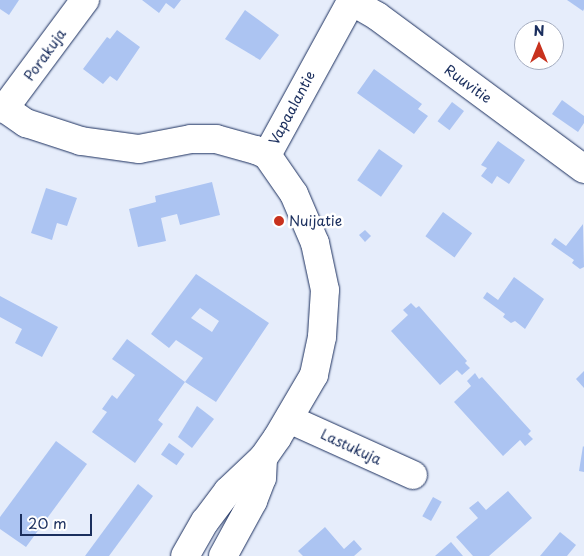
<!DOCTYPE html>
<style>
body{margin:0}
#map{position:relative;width:584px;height:556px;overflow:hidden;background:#e6edfb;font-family:"Playpen Sans",sans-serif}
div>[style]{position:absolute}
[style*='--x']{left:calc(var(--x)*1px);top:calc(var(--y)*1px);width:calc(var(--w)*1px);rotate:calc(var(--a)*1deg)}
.building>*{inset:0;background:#acc4f2;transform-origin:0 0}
.roads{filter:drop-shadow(0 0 1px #1b2f5e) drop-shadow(0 0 1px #1b2f5e)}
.minor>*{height:28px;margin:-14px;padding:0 14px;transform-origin:14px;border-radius:14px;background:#fff}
.dots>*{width:14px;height:14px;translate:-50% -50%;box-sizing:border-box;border:2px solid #fff;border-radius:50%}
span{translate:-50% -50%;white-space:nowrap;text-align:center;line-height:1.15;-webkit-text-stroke:5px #fff;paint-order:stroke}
.street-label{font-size:14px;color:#1b2f5e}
.poi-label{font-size:14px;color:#1b2f5e}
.left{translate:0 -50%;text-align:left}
.north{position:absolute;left:514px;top:20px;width:50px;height:50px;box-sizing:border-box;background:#fff;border:1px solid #a4acbf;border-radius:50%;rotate:0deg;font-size:14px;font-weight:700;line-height:20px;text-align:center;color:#1b2f5e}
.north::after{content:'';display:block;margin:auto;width:18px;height:22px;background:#c8321e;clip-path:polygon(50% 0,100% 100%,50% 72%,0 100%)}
.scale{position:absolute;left:20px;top:514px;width:72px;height:22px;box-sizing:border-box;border:2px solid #1b2f5e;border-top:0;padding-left:6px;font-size:15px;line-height:18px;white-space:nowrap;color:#1b2f5e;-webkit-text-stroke:4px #fff;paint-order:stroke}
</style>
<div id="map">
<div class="building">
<i style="clip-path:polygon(0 0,19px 0,9px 15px,0 9px)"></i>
<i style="clip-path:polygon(142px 0,181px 0,174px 9px,166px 3px,159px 13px)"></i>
<i style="clip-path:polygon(567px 0,584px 0,584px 9px,583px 11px)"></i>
<i style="clip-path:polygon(245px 10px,279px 35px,260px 60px,225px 39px)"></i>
<i style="clip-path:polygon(117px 30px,140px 47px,117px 81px,110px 76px,103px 84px,83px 69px,107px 37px,110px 39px)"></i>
<i style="clip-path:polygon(374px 69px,422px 104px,418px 109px,428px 116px,414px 134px,357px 93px)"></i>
<i style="clip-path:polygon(562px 100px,584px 116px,584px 123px,578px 132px,552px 114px)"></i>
<i style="left:452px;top:102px;width:15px;height:24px;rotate:37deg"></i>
<i style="clip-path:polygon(498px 141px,525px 160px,509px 184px,497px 176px,492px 184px,481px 176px,487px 168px,481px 165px)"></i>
<i style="left:379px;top:149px;width:29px;height:38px;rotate:35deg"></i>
<i style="clip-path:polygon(212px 182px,220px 215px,180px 225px,177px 214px,161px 218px,166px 241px,138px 247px,129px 209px,156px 202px,155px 196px)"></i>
<i style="clip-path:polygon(46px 188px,77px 198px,67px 226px,57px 223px,52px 240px,31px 233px)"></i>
<i style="left:443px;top:212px;width:36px;height:30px;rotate:36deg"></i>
<i style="clip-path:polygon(583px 224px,584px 267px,580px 269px,572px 263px,574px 260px,551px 244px,555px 238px,566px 246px)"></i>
<i style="clip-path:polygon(365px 230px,371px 236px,365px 242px,359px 235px)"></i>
<i style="clip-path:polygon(evenodd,196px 274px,269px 323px,216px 402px,185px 382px,203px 358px,176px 340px,169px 348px,151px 334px,196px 274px,200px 308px,219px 321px,212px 332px,191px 318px,200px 308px)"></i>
<i style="clip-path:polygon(514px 277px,544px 299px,525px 329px,515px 321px,511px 323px,503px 317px,505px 314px,483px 298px,487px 292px,498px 300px)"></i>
<i style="clip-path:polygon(0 296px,58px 327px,42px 357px,15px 343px,22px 329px,0 317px)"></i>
<i style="clip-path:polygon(411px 303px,416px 308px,419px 306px,467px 361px,465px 363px,470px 368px,462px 375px,457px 370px,440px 385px,391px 331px,408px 315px,403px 310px)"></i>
<i style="clip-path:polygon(127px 339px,185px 382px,158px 420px,163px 424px,135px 463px,92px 432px,107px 412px,102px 409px,112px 395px,117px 399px,135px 375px,112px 359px)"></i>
<i style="clip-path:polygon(584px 371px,584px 388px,576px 379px)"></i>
<i style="clip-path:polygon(475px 373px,479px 379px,482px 377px,531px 431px,528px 434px,533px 439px,525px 446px,520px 440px,503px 456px,454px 402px,471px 386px,467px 381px)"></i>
<i style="clip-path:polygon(197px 406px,214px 419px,192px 448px,178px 437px)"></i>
<i style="clip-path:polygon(56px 441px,87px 464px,26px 547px,0 529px,0 517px)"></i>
<i style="left:169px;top:443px;width:19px;height:14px;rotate:35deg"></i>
<i style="clip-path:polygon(583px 446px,584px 447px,584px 472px,579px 471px)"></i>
<i style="clip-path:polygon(138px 484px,153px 496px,109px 556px,85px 556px)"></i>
<i style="clip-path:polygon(508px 491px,532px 518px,489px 556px,473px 556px,456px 537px,478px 518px,469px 508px,478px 501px,486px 510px)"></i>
<i style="left:433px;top:497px;width:10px;height:22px;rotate:29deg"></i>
<i style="clip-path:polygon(325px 527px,344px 549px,354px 540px,362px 549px,354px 556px,303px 556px,298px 551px)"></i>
<i style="clip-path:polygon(560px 532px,576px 545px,567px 556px,540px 556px)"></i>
<i style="clip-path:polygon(451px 542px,463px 556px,435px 556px)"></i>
</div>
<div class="roads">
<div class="minor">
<i style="--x:351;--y:1;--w:30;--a:30"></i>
<i style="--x:377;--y:16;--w:257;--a:36.5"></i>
<i style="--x:0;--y:105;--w:32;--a:35"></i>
<i style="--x:26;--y:123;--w:58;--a:18.1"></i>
<i style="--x:81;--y:141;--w:59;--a:7.9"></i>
<i style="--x:139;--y:149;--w:53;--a:-10.9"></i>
<i style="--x:191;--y:139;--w:25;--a:0"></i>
<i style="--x:216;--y:139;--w:41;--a:15.4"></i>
<i style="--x:256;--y:150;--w:12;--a:24"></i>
<i style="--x:267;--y:155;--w:47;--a:55.3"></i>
<i style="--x:294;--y:194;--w:53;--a:66.8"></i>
<i style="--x:315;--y:243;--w:48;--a:78"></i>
<i style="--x:325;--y:290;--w:47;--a:93.7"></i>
<i style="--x:322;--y:337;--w:39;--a:102"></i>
<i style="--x:314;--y:375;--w:73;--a:120.4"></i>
<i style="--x:277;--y:438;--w:24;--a:125"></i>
<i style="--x:263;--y:458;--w:48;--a:136.7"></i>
<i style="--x:228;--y:491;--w:38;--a:127"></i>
<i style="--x:205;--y:521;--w:40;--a:119.7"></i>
<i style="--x:4;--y:109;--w:136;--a:-53.4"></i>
<i style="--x:267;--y:155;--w:177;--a:-61.3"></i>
<i style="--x:289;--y:419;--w:136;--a:24.3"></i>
<i style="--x:223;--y:556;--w:63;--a:-61.4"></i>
<i style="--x:253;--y:501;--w:25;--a:-69"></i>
<i style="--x:262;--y:478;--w:20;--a:-87"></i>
</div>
</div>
<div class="dots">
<i style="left:279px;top:221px;background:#c8321e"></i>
</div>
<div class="street-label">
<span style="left:45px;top:55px;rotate:-54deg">Porakuja</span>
<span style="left:468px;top:84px;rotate:36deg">Ruuvitie</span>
<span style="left:292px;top:108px;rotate:-62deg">Vapaalantie</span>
<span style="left:351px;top:447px;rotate:25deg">Lastukuja</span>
</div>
<div class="poi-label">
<span class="left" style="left:289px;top:221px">Nuijatie</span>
</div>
<div class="north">N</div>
<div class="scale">20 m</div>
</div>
